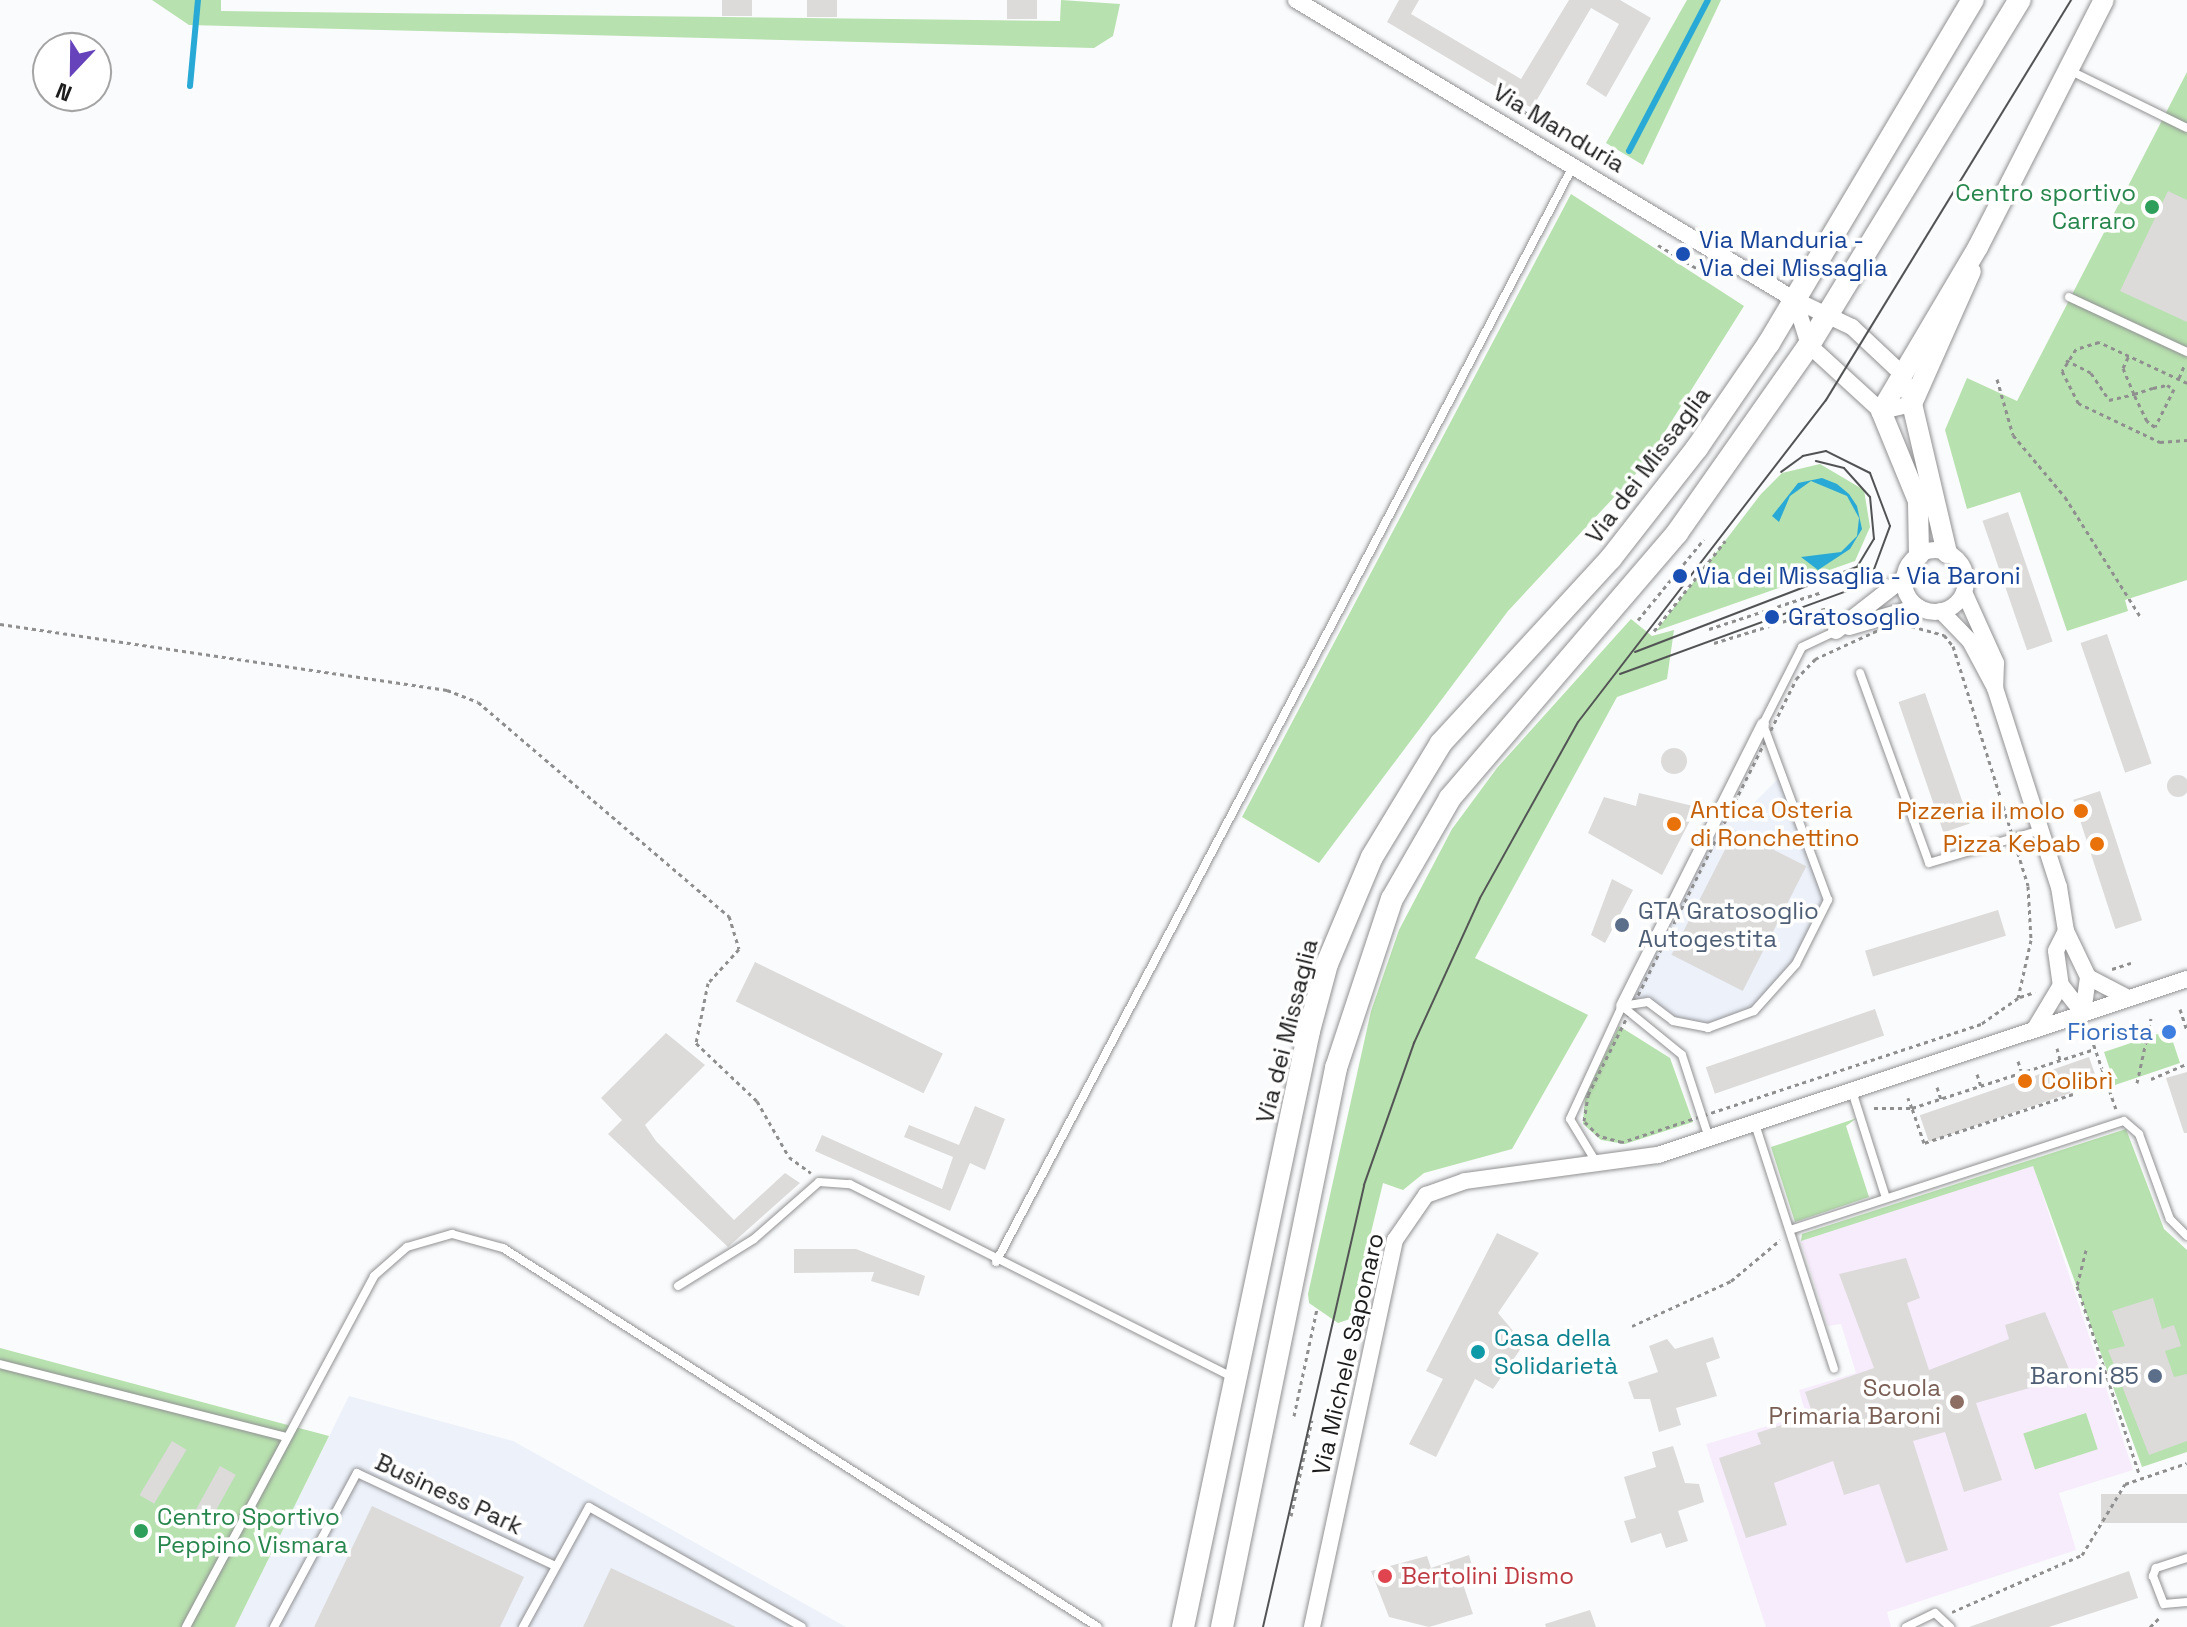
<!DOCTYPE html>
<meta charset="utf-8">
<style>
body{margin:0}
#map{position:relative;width:2187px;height:1627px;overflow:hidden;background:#fafbfc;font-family:"Space Grotesk",sans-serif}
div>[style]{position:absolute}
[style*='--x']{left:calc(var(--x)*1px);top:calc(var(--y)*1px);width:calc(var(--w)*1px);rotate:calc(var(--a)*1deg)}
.built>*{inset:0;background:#ecf1fa}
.education>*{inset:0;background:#f7ecfc}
.green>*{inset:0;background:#b7e1ae;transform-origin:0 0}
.water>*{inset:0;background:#29aad6}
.stream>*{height:6px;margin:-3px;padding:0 3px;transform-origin:3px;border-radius:3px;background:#29aad6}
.building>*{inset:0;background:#dcdbda;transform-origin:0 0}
.round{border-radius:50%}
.path>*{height:3px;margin-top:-1.5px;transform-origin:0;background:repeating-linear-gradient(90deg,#8f8f90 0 4px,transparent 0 8px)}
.roads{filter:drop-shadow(0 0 2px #919193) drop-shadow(0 0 2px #919193)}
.service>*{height:8px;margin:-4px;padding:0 4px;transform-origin:4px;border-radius:4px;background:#fff}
.pedestrian>*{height:12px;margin:-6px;padding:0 6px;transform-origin:6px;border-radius:6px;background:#fff}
.minor>*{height:16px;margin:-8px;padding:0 8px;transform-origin:8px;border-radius:8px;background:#fff}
.minor>.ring{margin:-8px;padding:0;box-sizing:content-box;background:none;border:16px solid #fff;border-radius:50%}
.tertiary>*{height:20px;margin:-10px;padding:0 10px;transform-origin:10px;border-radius:10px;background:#fff}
.secondary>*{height:22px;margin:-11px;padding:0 11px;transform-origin:11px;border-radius:11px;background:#fff}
.tram>*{height:2px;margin:-1px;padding:0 1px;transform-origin:1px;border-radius:1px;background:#525354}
.dots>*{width:22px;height:22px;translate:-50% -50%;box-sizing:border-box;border:4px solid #fff;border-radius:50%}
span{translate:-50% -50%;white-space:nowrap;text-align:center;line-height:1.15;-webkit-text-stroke:7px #fff;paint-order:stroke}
.street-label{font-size:24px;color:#1c1c1d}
.leisure-label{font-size:24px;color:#27864d}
.right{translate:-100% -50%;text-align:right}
.left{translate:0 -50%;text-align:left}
.transit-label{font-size:24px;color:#164399}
.food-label{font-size:24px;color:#c56008}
.service-label{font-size:24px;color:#4e5e75}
.shop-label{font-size:24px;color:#366cbe}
.culture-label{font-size:24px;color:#0d838f}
.education-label{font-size:24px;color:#785e54}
.health-label{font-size:24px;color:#be3a42}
.north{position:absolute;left:32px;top:32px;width:80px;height:80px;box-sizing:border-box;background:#fff;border:2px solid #a4a4a5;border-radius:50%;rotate:202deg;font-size:22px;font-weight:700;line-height:32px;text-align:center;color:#1c1c1d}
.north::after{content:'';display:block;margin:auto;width:28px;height:36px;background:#6643bb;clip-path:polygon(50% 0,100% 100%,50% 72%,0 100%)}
</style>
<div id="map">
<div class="built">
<i style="clip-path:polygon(1783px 774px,1828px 900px,1796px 964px,1754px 1011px,1708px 1028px,1673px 1021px,1648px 1002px,1622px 1006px,1722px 814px,1735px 822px)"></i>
<i style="clip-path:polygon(349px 1396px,513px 1441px,846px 1627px,235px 1627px)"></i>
</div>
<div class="education">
<i style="clip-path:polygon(2033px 1165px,2133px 1470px,2059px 1493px,2076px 1550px,1887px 1612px,1891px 1627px,1766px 1627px,1706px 1444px,1806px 1415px,1799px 1390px,1856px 1373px,1841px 1324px,1828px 1326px,1801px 1241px)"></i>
</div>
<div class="green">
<i style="clip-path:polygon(152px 0,221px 0,221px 11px,1060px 21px,1061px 0,1120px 4px,1113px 36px,1094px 48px,189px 25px)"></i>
<i style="clip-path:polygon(1687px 0,1721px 0,1643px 165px,1606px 143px)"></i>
<i style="clip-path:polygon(2187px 72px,2187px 580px,2125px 600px,2128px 611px,2067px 631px,2020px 492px,1967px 509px,1945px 430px,1967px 378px,2017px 401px)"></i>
<i style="clip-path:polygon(1571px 194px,1744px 306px,1644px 465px,1508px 611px,1319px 863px,1242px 817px)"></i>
<i style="clip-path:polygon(1820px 464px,1864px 490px,1870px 527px,1855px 561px,1656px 631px,1761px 494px,1782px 473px)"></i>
<i style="clip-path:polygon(1631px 619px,1652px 636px,1674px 630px,1667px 679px,1617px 697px,1475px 958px,1588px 1015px,1512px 1149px,1424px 1173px,1403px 1190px,1383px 1183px,1350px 1319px,1338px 1323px,1309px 1303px,1308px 1294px,1371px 1011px,1399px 930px,1452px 829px,1497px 768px)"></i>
<i style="clip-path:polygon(1619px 1026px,1670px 1058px,1693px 1122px,1625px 1144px,1601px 1140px,1583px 1124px,1585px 1096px)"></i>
<i style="clip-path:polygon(2161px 1033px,2163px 1041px,2172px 1039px,2180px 1063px,2115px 1085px,2104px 1052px)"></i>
<i style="clip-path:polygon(1857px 1118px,1846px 1126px,1869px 1197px,1795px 1222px,1771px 1147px)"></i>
<i style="clip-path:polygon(2126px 1129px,2164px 1229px,2187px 1250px,2187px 1452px,2142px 1467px,2033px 1166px,1801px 1241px,1802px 1234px)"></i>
<i style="clip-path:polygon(0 1348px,329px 1436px,235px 1627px,0 1627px)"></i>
<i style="left:2086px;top:1413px;width:38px;height:66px;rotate:72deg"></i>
</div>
<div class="water">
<i style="clip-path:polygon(1822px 478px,1837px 484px,1849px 494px,1857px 506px,1862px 529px,1850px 549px,1818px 570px,1801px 557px,1841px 552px,1857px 536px,1859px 518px,1847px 496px,1811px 481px,1790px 496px,1779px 522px,1772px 516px,1798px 483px)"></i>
</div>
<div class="stream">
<i style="--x:190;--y:86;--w:86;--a:-84.7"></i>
<i style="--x:1629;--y:151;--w:170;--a:-62.4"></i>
</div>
<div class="building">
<i style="left:722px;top:0;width:30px;height:16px"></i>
<i style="left:807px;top:0;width:30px;height:17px"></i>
<i style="left:1007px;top:0;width:30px;height:19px"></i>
<i style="clip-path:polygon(1399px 0,1419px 0,1411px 14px,1521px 79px,1569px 0,1620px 0,1651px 18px,1606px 97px,1586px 84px,1619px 24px,1591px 8px,1532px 108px,1387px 22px)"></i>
<i style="clip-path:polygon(2168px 191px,2187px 200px,2187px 322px,2120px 291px)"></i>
<i style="left:2008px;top:512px;width:137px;height:27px;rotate:71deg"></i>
<i style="left:2107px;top:634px;width:137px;height:28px;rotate:71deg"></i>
<i style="left:1925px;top:693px;width:138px;height:28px;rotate:71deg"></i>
<i class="round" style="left:1661px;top:748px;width:26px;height:26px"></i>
<i class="round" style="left:2167px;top:775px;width:22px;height:22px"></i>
<i style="left:2100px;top:791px;width:136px;height:28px;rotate:72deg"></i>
<i style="clip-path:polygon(1639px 793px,1697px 807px,1662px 875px,1588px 833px,1604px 797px,1636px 806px)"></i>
<i style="left:1735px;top:830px;width:80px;height:140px;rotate:27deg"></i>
<i style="clip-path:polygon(1612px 879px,1633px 890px,1605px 943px,1591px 935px)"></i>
<i style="left:1998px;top:910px;width:27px;height:139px;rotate:73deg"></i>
<i style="left:755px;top:962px;width:209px;height:44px;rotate:26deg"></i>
<i style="left:1875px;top:1009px;width:28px;height:179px;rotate:71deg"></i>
<i style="clip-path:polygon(666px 1033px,705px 1065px,645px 1125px,656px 1141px,734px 1220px,785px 1173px,800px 1183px,728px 1247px,608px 1134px,622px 1120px,601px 1098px)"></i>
<i style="left:2089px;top:1057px;width:28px;height:179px;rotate:71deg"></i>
<i style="clip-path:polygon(2187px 1072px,2187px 1133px,2184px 1133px,2166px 1078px)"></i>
<i style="clip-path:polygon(975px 1106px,1005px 1119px,985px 1170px,970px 1163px,950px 1211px,815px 1151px,822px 1135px,942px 1189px,953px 1157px,904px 1137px,909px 1125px,959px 1145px)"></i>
<i style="clip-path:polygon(1497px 1233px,1539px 1253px,1498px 1313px,1524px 1344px,1493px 1389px,1475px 1379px,1436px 1457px,1409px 1444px,1443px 1379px,1426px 1371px)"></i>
<i style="clip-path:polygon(794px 1249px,856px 1249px,925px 1276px,919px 1296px,871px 1281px,874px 1272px,794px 1273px)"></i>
<i style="clip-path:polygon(1906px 1258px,1920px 1298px,1907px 1303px,1929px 1370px,2009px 1339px,2005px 1325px,2045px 1312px,2072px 1376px,1976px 1403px,2002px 1480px,1964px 1492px,1945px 1432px,1913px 1441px,1948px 1550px,1906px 1563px,1879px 1484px,1844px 1495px,1833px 1461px,1774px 1483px,1787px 1525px,1746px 1538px,1719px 1458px,1761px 1444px,1757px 1433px,1813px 1415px,1805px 1392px,1874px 1368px,1839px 1274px)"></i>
<i style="clip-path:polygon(2153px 1298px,2162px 1329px,2174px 1325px,2181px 1346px,2165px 1351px,2174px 1377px,2187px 1374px,2187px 1441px,2149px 1455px,2108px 1350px,2125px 1346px,2112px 1311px)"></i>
<i style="clip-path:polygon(1713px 1337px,1720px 1358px,1706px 1363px,1717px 1396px,1676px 1408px,1681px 1425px,1659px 1432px,1650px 1399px,1634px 1399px,1628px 1382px,1658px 1372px,1649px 1346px,1667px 1339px,1675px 1349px)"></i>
<i style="left:172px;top:1441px;width:17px;height:63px;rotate:31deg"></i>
<i style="clip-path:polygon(1673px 1446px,1685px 1483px,1699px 1484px,1704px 1502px,1678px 1511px,1688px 1541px,1666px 1548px,1661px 1533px,1631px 1543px,1624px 1521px,1636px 1518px,1624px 1477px,1656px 1467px,1652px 1452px)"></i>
<i style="left:220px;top:1466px;width:18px;height:62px;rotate:29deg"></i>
<i style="left:2187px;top:1494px;width:29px;height:86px;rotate:90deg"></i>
<i style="clip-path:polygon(372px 1506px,524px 1577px,500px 1627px,314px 1627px)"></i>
<i style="clip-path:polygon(1469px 1555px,1475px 1577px,1462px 1581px,1473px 1614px,1429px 1627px,1389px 1617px,1371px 1571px,1427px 1556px,1431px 1568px)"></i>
<i style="clip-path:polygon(611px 1568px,736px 1627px,583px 1627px)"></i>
<i style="clip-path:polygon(2129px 1571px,2138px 1598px,2049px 1627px,1969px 1627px)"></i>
<i style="clip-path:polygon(1590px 1610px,1596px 1627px,1546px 1627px,1545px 1624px)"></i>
</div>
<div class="path">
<i style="--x:1523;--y:111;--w:51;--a:30.6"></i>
<i style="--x:1658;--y:245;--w:47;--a:31"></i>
<i style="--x:2066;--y:360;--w:28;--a:27"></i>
<i style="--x:2091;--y:373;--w:32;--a:56"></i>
<i style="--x:2109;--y:400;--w:26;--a:-13"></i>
<i style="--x:2134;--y:394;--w:20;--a:-18"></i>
<i style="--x:2153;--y:388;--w:14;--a:-12"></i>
<i style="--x:2167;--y:385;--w:8;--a:30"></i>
<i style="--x:2174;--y:389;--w:42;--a:116.6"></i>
<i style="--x:2155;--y:427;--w:10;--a:-143"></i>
<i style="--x:2147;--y:421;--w:30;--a:-116"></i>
<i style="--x:2134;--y:394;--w:28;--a:-113"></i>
<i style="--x:2123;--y:368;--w:14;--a:-65"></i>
<i style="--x:2179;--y:378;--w:15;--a:-67"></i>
<i style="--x:1997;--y:379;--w:58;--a:74.1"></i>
<i style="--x:2013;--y:435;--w:81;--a:50"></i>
<i style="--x:2065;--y:497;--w:141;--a:57.8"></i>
<i style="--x:2187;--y:383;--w:97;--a:-155"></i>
<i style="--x:2099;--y:342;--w:24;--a:163"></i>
<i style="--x:2076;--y:349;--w:26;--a:122"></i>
<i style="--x:2062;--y:371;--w:36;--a:63"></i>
<i style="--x:2078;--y:403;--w:91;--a:25.4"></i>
<i style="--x:2160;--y:442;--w:27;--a:-4"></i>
<i style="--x:1638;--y:620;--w:104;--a:-50.8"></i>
<i style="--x:1896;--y:622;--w:50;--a:15.2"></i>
<i style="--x:1944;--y:635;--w:14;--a:51"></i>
<i style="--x:1953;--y:646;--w:251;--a:72.6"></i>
<i style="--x:2028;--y:886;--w:54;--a:86.8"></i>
<i style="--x:2031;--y:940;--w:59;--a:102.6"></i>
<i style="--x:2018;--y:998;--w:45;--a:144.9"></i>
<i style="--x:1981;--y:1024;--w:378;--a:161.8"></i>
<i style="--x:1622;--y:1142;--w:24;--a:-165"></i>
<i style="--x:1599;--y:1136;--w:21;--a:-135"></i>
<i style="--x:1584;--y:1121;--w:26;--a:-81"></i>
<i style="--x:1588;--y:1095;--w:465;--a:-63.4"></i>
<i style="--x:1796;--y:679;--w:28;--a:-46"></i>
<i style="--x:1815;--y:659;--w:89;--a:-24.6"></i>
<i style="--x:0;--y:624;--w:452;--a:8.4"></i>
<i style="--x:447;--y:690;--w:33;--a:21"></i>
<i style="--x:478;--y:702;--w:330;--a:40.5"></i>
<i style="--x:729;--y:916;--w:34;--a:73"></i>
<i style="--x:739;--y:949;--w:46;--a:132.4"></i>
<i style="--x:708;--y:983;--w:61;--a:101.3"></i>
<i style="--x:696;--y:1043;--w:84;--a:43.6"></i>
<i style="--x:757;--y:1101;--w:64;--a:60.3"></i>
<i style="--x:789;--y:1157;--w:27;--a:36"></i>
<i style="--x:1709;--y:629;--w:119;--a:-18.1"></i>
<i style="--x:1654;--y:631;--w:115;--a:-51.7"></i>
<i style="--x:1714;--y:643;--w:118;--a:-17.2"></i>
<i style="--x:2112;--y:969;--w:20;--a:-18"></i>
<i style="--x:2020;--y:997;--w:16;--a:-18"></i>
<i style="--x:2180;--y:1009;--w:22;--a:72"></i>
<i style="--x:2091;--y:1037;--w:76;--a:70.9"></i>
<i style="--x:2057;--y:1048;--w:12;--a:76"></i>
<i style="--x:2018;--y:1061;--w:13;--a:72"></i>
<i style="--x:1977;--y:1074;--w:13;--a:72"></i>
<i style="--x:2151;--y:1079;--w:39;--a:-23"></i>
<i style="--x:2137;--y:1083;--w:66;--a:-77.8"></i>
<i style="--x:1937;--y:1087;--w:13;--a:72"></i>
<i style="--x:2073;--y:1094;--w:157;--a:161.8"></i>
<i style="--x:1924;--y:1143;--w:37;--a:-109"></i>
<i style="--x:1912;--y:1108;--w:192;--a:-17.9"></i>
<i style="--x:1874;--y:1108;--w:38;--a:0"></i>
<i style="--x:1912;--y:1108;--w:11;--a:-112"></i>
<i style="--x:2086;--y:1250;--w:37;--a:104"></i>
<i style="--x:2077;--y:1286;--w:198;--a:71.7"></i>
<i style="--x:1632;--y:1326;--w:109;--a:-24.4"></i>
<i style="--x:1731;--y:1281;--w:64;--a:-39.9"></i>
<i style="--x:1294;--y:1416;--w:109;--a:-77.9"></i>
<i style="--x:1291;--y:1516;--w:98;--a:-77.7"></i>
<i style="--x:1952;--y:1612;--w:142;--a:-23.7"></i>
<i style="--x:2082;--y:1555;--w:83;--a:-58.8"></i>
<i style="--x:2125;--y:1484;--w:65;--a:-18.7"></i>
<i style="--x:2150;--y:1627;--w:16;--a:-45"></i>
</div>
<div class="roads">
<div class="service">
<i style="--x:2069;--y:70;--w:131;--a:26.2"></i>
<i style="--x:2069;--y:297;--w:130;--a:25"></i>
<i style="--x:1860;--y:673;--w:202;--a:70"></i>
<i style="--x:1929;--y:863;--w:117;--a:-16.4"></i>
<i style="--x:1622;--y:1006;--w:26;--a:-9"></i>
<i style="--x:1648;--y:1002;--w:31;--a:37"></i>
<i style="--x:1673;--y:1021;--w:36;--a:11"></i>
<i style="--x:1708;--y:1028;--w:49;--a:-20.3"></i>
<i style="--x:1754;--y:1011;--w:63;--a:-48.2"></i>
<i style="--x:1796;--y:964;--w:72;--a:-63.4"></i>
<i style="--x:1828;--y:900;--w:188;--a:-110.3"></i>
<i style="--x:1763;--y:724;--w:86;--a:-63.1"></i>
<i style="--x:1802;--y:647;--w:38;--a:-25"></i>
<i style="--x:1622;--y:1006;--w:77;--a:39.2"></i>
<i style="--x:1682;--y:1055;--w:87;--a:72"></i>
<i style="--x:1852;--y:1091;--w:112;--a:72.4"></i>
<i style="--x:1755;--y:1124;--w:257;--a:72.1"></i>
<i style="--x:1596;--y:1162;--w:50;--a:-121.2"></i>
<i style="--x:1570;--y:1119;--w:124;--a:-65.3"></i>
<i style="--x:1790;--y:1230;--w:351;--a:-18.1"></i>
<i style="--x:2124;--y:1121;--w:20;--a:41"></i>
<i style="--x:2139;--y:1134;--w:90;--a:70"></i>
<i style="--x:2170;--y:1219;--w:24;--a:45"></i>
<i style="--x:996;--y:1262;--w:1239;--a:-62.23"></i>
<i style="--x:678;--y:1286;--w:89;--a:-31.7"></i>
<i style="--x:754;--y:1239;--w:86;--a:-41.2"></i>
<i style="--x:819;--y:1182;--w:31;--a:4"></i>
<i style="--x:850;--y:1184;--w:428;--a:26.8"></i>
<i style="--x:0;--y:1364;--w:295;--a:14.3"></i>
<i style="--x:2187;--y:1558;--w:33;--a:162"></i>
<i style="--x:2156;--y:1568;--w:9;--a:111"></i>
<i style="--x:2153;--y:1576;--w:30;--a:69"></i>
<i style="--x:2164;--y:1604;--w:23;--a:-5"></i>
<i style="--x:186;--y:1627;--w:398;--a:-61.8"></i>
<i style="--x:374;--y:1276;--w:44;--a:-41.3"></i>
<i style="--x:407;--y:1247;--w:47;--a:-16.1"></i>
<i style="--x:452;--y:1234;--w:53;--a:15.4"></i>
<i style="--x:503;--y:1248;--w:705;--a:32.5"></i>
<i style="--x:274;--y:1627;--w:175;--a:-61.7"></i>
<i style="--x:357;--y:1473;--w:217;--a:25.1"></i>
<i style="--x:523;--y:1627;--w:137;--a:-61.2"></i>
<i style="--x:589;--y:1507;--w:244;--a:29.4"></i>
<i style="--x:1906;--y:1627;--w:32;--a:-26"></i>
<i style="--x:1935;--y:1613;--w:21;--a:43"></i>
</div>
<div class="pedestrian">
<i style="--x:1622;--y:1006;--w:315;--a:-63.4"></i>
</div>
<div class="minor">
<i style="--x:1296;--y:0;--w:582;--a:31.01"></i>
<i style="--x:1795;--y:300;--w:63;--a:25.3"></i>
<i style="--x:1852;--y:327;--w:67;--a:43.2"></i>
<i style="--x:1901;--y:373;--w:33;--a:70"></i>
<i style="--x:1912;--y:404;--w:32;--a:167"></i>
<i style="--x:1881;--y:411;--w:98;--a:-137.5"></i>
<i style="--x:1809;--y:345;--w:47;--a:-107.3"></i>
<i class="ring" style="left:1904px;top:550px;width:46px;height:46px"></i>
<i style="--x:1964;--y:592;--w:78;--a:65.7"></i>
<i style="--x:1996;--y:663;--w:25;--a:92"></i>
<i style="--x:1995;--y:688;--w:209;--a:72.2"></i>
<i style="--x:2059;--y:887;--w:45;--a:81"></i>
<i style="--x:2066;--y:931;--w:51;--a:64.4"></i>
<i style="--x:2088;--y:977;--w:45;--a:27.7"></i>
<i style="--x:1941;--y:611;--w:42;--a:46"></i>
<i style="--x:1970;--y:641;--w:53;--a:62"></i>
<i style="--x:1849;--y:627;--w:72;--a:-16.2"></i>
<i style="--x:1836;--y:631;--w:86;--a:-37.9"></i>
<i style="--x:2066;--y:931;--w:22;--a:117"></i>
<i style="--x:2056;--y:951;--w:34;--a:82"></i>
<i style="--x:2061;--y:985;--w:36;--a:52"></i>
<i style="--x:2083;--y:1013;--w:36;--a:-82"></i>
<i style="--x:2034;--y:1030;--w:52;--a:-59"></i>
<i style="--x:1312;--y:1627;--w:396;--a:-77.9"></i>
<i style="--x:1395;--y:1240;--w:55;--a:-55.4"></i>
<i style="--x:1426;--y:1195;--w:41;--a:-19.7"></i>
<i style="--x:1465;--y:1181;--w:195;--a:-7.7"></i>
<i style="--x:1658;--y:1155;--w:558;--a:-18.4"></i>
</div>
<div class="tertiary">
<i style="--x:1947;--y:553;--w:153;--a:-103.2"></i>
<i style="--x:1912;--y:404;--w:145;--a:-66.1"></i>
<i style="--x:1919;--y:555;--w:54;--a:-91.1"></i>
<i style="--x:1918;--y:501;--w:97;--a:-112.3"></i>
<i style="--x:1881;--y:411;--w:191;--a:-59.4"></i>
<i style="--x:1978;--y:247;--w:277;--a:-63"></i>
</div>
<div class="secondary">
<i style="--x:1183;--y:1627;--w:609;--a:-78.06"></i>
<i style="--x:1309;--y:1031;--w:69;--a:-75"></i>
<i style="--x:1327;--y:964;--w:116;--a:-67.2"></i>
<i style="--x:1372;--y:857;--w:133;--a:-58.8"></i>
<i style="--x:1441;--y:743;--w:251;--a:-47.4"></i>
<i style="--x:1611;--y:558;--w:140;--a:-52"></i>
<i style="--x:1697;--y:448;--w:127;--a:-55.6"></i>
<i style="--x:1769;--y:343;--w:399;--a:-59.3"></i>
<i style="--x:1222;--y:1627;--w:571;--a:-78.47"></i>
<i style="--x:1336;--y:1068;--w:178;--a:-71.7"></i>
<i style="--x:1392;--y:899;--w:116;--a:-60.1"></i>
<i style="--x:1450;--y:798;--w:349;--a:-49.4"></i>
<i style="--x:1677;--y:533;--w:230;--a:-54.9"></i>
<i style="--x:1809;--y:345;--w:404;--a:-58.6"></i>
</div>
</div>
<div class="tram">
<i style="--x:1635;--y:652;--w:238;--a:-21"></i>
<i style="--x:1857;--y:567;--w:33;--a:-59"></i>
<i style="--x:1874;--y:539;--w:42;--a:-95.4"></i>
<i style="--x:1870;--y:497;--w:39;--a:-132"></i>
<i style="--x:1844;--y:468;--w:29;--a:-166"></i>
<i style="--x:1620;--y:674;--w:242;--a:-20.1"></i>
<i style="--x:1847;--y:591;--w:32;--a:-36"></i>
<i style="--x:1873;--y:572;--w:49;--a:-69.7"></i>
<i style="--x:1890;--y:526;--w:57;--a:-110.7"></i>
<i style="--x:1870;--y:473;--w:49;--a:-153.4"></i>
<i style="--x:1826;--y:451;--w:24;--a:168"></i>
<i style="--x:1803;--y:456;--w:27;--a:144"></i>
<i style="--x:1263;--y:1627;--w:453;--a:-77.1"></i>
<i style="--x:1364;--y:1185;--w:151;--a:-70.6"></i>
<i style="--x:1414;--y:1043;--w:159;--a:-65.5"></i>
<i style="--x:1480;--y:898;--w:201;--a:-60.9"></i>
<i style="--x:1578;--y:722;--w:406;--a:-52.4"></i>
<i style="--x:1826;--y:400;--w:469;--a:-58.5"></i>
</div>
<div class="dots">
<i style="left:2152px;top:207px;background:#2e9e5b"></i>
<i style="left:1683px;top:254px;background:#1a4fb4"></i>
<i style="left:1680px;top:576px;background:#1a4fb4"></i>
<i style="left:1772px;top:617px;background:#1a4fb4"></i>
<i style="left:2081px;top:811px;background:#e8710a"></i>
<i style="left:1674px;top:824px;background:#e8710a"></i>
<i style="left:2097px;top:844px;background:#e8710a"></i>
<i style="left:1622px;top:925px;background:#5c6f8a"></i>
<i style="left:2169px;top:1032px;background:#3f7fe0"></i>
<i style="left:2025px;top:1081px;background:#e8710a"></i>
<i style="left:1478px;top:1352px;background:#0f9aa8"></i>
<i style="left:2155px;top:1376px;background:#5c6f8a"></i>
<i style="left:1957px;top:1402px;background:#8d6e63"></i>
<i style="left:141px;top:1531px;background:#2e9e5b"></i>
<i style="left:1385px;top:1576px;background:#e0444e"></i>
</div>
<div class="street-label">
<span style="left:1559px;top:128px;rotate:31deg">Via Manduria</span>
<span style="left:1648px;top:465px;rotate:-53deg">Via dei Missaglia</span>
<span style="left:1287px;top:1031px;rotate:-76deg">Via dei Missaglia</span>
<span style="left:1348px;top:1354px;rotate:-77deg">Via Michele Saponaro</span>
<span style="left:449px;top:1494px;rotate:25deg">Business Park</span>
</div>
<div class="leisure-label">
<span class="right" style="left:2136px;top:207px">Centro sportivo<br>Carraro</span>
<span class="left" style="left:157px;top:1531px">Centro Sportivo<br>Peppino Vismara</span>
</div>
<div class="transit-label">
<span class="left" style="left:1699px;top:254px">Via Manduria -<br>Via dei Missaglia</span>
<span class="left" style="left:1696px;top:576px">Via dei Missaglia - Via Baroni</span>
<span class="left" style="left:1788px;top:617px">Gratosoglio</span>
</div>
<div class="food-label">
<span class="left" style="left:1690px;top:824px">Antica Osteria<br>di Ronchettino</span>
<span class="right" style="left:2065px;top:811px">Pizzeria il molo</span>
<span class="right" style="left:2081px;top:844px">Pizza Kebab</span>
<span class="left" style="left:2041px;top:1081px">Colibrì</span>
</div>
<div class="service-label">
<span class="left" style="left:1638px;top:925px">GTA Gratosoglio<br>Autogestita</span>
<span class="right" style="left:2139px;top:1376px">Baroni 85</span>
</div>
<div class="shop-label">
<span class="right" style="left:2153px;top:1032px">Fiorista</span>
</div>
<div class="culture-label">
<span class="left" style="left:1494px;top:1352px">Casa della<br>Solidarietà</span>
</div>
<div class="education-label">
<span class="right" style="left:1941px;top:1402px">Scuola<br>Primaria Baroni</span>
</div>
<div class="health-label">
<span class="left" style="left:1401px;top:1576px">Bertolini Dismo</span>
</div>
<div class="north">N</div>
</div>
